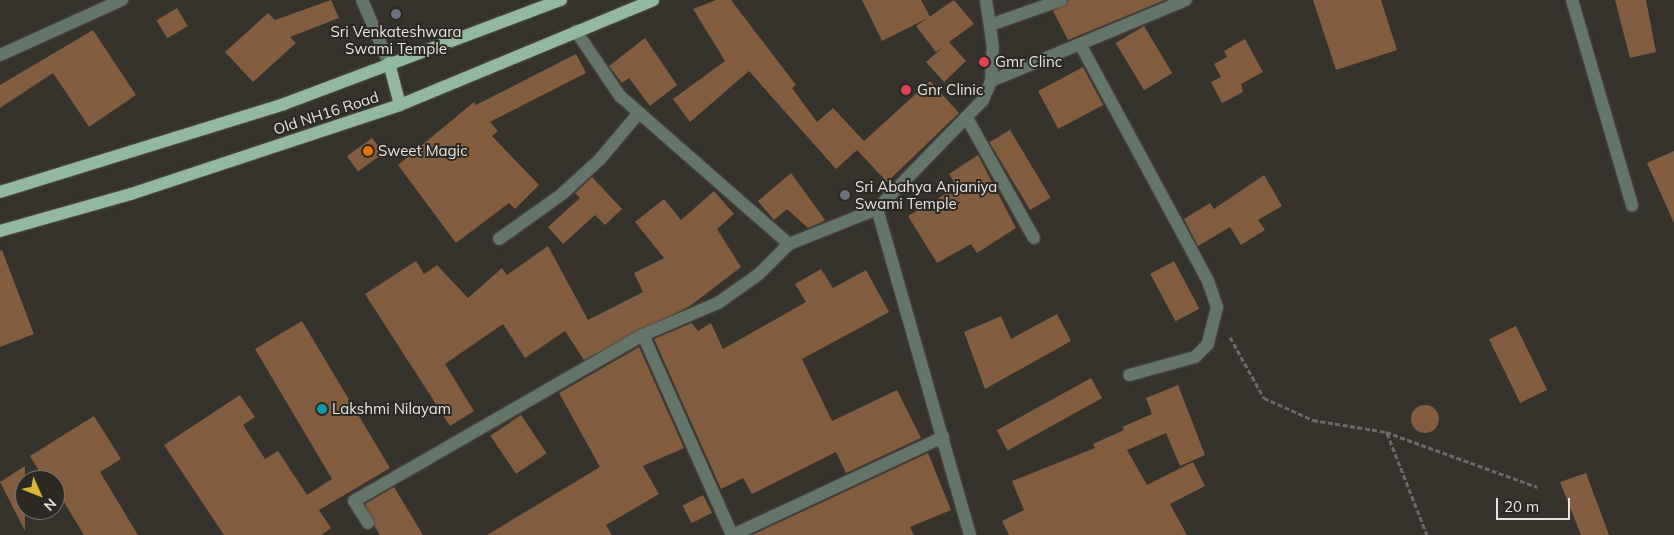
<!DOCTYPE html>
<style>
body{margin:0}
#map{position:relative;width:1674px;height:535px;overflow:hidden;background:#36322c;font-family:Mulish,sans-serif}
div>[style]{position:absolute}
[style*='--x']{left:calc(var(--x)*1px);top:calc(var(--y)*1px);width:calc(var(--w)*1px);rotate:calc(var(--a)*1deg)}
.building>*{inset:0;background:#825d40;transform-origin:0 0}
.round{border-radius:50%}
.path>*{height:3px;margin-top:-1.5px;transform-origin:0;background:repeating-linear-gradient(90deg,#6d6964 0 5px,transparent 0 7.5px)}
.roads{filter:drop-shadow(0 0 1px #524e49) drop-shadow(0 0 1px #524e49)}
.minor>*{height:12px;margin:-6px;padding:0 6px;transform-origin:6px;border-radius:6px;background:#64766a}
.major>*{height:12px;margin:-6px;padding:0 6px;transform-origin:6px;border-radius:6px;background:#92b9a0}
.dots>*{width:14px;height:14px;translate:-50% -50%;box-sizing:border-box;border:2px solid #2c2822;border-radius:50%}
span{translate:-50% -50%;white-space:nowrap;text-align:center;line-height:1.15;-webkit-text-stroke:4px #2c2822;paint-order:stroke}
.poi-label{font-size:15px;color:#e7e4e1}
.left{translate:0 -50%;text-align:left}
.street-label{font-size:15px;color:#e7e4e1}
.north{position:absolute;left:15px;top:470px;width:50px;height:50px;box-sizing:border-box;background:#2c2822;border:1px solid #77736e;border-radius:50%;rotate:134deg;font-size:14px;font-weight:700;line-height:20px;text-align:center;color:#e7e4e1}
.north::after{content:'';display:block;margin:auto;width:18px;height:22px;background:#d9b334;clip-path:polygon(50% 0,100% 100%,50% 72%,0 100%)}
.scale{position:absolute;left:1496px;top:498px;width:74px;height:22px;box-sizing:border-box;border:2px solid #e7e4e1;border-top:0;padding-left:6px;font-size:15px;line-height:18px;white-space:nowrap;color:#e7e4e1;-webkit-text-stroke:4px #2c2822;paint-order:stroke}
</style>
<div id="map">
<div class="building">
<i style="clip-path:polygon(331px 0,339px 18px,290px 37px,296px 43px,253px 82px,225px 52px,268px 13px,275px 20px)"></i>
<i style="clip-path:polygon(716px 0,731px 0,796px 85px,792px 88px,817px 122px,833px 108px,864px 141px,930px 81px,959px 113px,887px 182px,857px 150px,836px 169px,749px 71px,690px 122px,673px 99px,725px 61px,693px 9px)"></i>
<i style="clip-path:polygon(862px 0,921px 0,930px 17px,882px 41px)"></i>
<i style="clip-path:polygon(954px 0,974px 24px,949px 42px,966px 61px,944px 82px,926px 62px,943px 47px,936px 52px,916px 26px)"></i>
<i style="clip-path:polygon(1069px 0,1165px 0,1068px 40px,1053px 11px)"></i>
<i style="clip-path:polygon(1313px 0,1381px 0,1397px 50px,1336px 70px)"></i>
<i style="clip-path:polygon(1615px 0,1646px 0,1656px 52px,1630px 58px)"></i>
<i style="left:177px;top:8px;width:21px;height:24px;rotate:59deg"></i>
<i style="left:1144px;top:26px;width:55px;height:33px;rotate:59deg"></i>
<i style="clip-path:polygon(93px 30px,136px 95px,89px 127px,53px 73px,0 108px,0 85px)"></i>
<i style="clip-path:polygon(645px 38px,677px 85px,650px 106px,629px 78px,622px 83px,609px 66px)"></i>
<i style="clip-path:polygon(1245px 39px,1263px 72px,1241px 84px,1243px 92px,1222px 103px,1211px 82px,1221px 77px,1214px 64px,1227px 57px,1224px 51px)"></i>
<i style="clip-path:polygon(576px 54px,586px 73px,490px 122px,498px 131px,492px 136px,539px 185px,515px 209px,509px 203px,456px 243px,398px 165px,474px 102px,476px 105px)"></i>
<i style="left:1083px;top:67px;width:43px;height:51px;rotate:62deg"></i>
<i style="left:1010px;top:130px;width:79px;height:24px;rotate:59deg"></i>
<i style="left:372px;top:138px;width:19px;height:31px;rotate:54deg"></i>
<i style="clip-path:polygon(1674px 151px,1674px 223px,1647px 163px)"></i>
<i style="clip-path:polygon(978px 155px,1016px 228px,977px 253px,971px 244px,937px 263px,908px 216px,957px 187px,949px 174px)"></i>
<i style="clip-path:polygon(791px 173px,825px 220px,822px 222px,808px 228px,787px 209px,774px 220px,758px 201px)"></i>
<i style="clip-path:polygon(1264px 175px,1282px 206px,1258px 220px,1265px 230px,1241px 245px,1230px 227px,1198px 246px,1184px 219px,1210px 203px,1214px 209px)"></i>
<i style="clip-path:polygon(592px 177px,622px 209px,605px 225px,595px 215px,563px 244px,548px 227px,580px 198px,575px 193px)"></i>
<i style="clip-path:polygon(714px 191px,734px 214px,717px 229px,741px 267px,690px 306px,584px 360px,565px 331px,525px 358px,503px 324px,445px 364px,474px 411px,450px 426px,365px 294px,416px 261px,424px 274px,437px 265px,468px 298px,502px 268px,507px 275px,548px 246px,588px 320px,643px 292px,634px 273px,664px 258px,635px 222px,664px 199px,681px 220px)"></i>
<i style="clip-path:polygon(2px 250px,34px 334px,0 347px,0 251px)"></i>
<i style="left:1174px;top:261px;width:54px;height:27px;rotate:62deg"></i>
<i style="clip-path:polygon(821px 269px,833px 288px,866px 270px,889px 312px,802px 359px,832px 421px,897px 390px,921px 438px,846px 473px,836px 452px,752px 494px,743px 478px,721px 489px,654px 339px,692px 323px,698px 331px,711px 323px,723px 349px,806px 302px,795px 284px)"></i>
<i style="clip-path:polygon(1057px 314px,1071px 341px,985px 389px,964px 332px,1001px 316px,1011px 339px)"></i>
<i style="clip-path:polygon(302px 321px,390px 468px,319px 510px,331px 528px,321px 535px,224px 535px,164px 445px,240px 395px,255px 417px,243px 425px,265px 459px,278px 451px,307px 495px,332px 479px,255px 349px)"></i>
<i style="left:1516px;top:326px;width:71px;height:30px;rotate:64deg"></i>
<i style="clip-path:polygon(639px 347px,684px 448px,643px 466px,659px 494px,606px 525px,612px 535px,487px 535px,600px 467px,559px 393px)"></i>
<i style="left:1091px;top:378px;width:23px;height:108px;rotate:61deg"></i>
<i style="clip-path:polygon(1178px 385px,1205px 455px,1180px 466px,1166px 433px,1127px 450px,1147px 485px,1193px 462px,1205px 486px,1170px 504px,1187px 535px,1009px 535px,1002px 521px,1024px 510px,1012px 481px,1095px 448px,1093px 444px,1124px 430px,1122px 427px,1152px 414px,1146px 398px)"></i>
<i class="round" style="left:1411px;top:405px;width:28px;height:28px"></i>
<i style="left:521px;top:415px;width:46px;height:37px;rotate:56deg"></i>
<i style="clip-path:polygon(94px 416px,121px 459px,100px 472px,138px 535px,84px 535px,61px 497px,55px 496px,55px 480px,45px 480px,30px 456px)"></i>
<i style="clip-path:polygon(928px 453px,951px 510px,910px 527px,914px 535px,752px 535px)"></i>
<i style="clip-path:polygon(25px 466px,25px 531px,0 482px)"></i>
<i style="clip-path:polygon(1586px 473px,1609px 535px,1581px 535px,1560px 482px)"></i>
<i style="clip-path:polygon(394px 487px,423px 535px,380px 535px,375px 527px,365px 504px)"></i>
<i style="left:703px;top:495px;width:20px;height:23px;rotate:63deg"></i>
</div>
<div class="path">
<i style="--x:1230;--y:337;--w:70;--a:60.9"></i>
<i style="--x:1264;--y:398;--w:54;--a:24.2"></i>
<i style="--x:1313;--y:420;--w:74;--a:9.3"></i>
<i style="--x:1386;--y:432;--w:161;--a:20"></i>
<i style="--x:1387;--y:433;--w:110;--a:68.6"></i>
</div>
<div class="roads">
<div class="minor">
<i style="--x:362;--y:0;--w:69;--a:66.8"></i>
<i style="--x:1572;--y:0;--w:214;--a:73.7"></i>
<i style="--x:993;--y:24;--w:72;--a:-19.4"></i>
<i style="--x:576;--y:31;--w:78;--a:55.9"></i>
<i style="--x:620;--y:96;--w:225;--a:41.2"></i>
<i style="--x:1080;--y:44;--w:269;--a:61.6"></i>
<i style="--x:1208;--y:281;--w:28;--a:71"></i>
<i style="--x:1217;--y:307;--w:38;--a:104"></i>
<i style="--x:1208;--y:344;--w:18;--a:135"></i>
<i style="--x:1195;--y:357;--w:68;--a:164.7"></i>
<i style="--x:0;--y:55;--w:134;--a:-24.3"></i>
<i style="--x:991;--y:81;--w:211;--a:-22.6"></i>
<i style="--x:968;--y:120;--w:135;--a:60.8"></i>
<i style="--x:499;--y:239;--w:77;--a:-35.5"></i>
<i style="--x:562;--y:194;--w:52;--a:-42.6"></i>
<i style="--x:600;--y:159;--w:60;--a:-49.7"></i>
<i style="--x:643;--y:335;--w:219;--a:66"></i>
<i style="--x:368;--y:523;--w:26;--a:-122"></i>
<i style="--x:354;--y:501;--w:333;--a:-29.9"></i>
<i style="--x:643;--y:335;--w:82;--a:-23.1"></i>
<i style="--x:718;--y:303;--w:50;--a:-35.3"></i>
<i style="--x:759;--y:274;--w:42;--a:-45"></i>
<i style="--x:789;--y:244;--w:95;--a:-21.7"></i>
<i style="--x:733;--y:535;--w:232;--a:-25"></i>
<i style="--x:970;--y:535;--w:339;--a:-105.9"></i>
<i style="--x:877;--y:209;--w:152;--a:-45.8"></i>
<i style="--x:983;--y:100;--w:21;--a:-67"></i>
<i style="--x:991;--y:81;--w:34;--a:-87"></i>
<i style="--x:993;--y:47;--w:48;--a:-98.5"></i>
</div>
<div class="major">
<i style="--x:389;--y:63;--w:43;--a:75.3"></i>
<i style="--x:0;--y:192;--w:297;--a:-17.2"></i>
<i style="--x:284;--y:104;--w:296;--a:-20.6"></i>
<i style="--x:0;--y:231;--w:136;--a:-15.8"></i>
<i style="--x:131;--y:194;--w:283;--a:-18.3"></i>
<i style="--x:400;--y:105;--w:274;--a:-22.5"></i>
</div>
</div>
<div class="dots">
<i style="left:396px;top:14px;background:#6b7280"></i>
<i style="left:984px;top:62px;background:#e0444e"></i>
<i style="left:906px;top:90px;background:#e0444e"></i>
<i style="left:368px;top:151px;background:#e8710a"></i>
<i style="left:845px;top:195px;background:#6b7280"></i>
<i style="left:322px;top:409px;background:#0f9aa8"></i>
</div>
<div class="poi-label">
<span style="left:396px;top:40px">Sri Venkateshwara<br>Swami Temple</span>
<span class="left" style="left:995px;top:62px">Gmr Clinc</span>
<span class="left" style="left:917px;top:90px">Gnr Clinic</span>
<span class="left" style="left:378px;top:151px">Sweet Magic</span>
<span class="left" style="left:855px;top:195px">Sri Abahya Anjaniya<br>Swami Temple</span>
<span class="left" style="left:332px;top:409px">Lakshmi Nilayam</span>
</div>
<div class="street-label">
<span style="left:326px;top:113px;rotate:-18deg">Old NH16 Road</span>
</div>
<div class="north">N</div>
<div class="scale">20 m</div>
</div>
